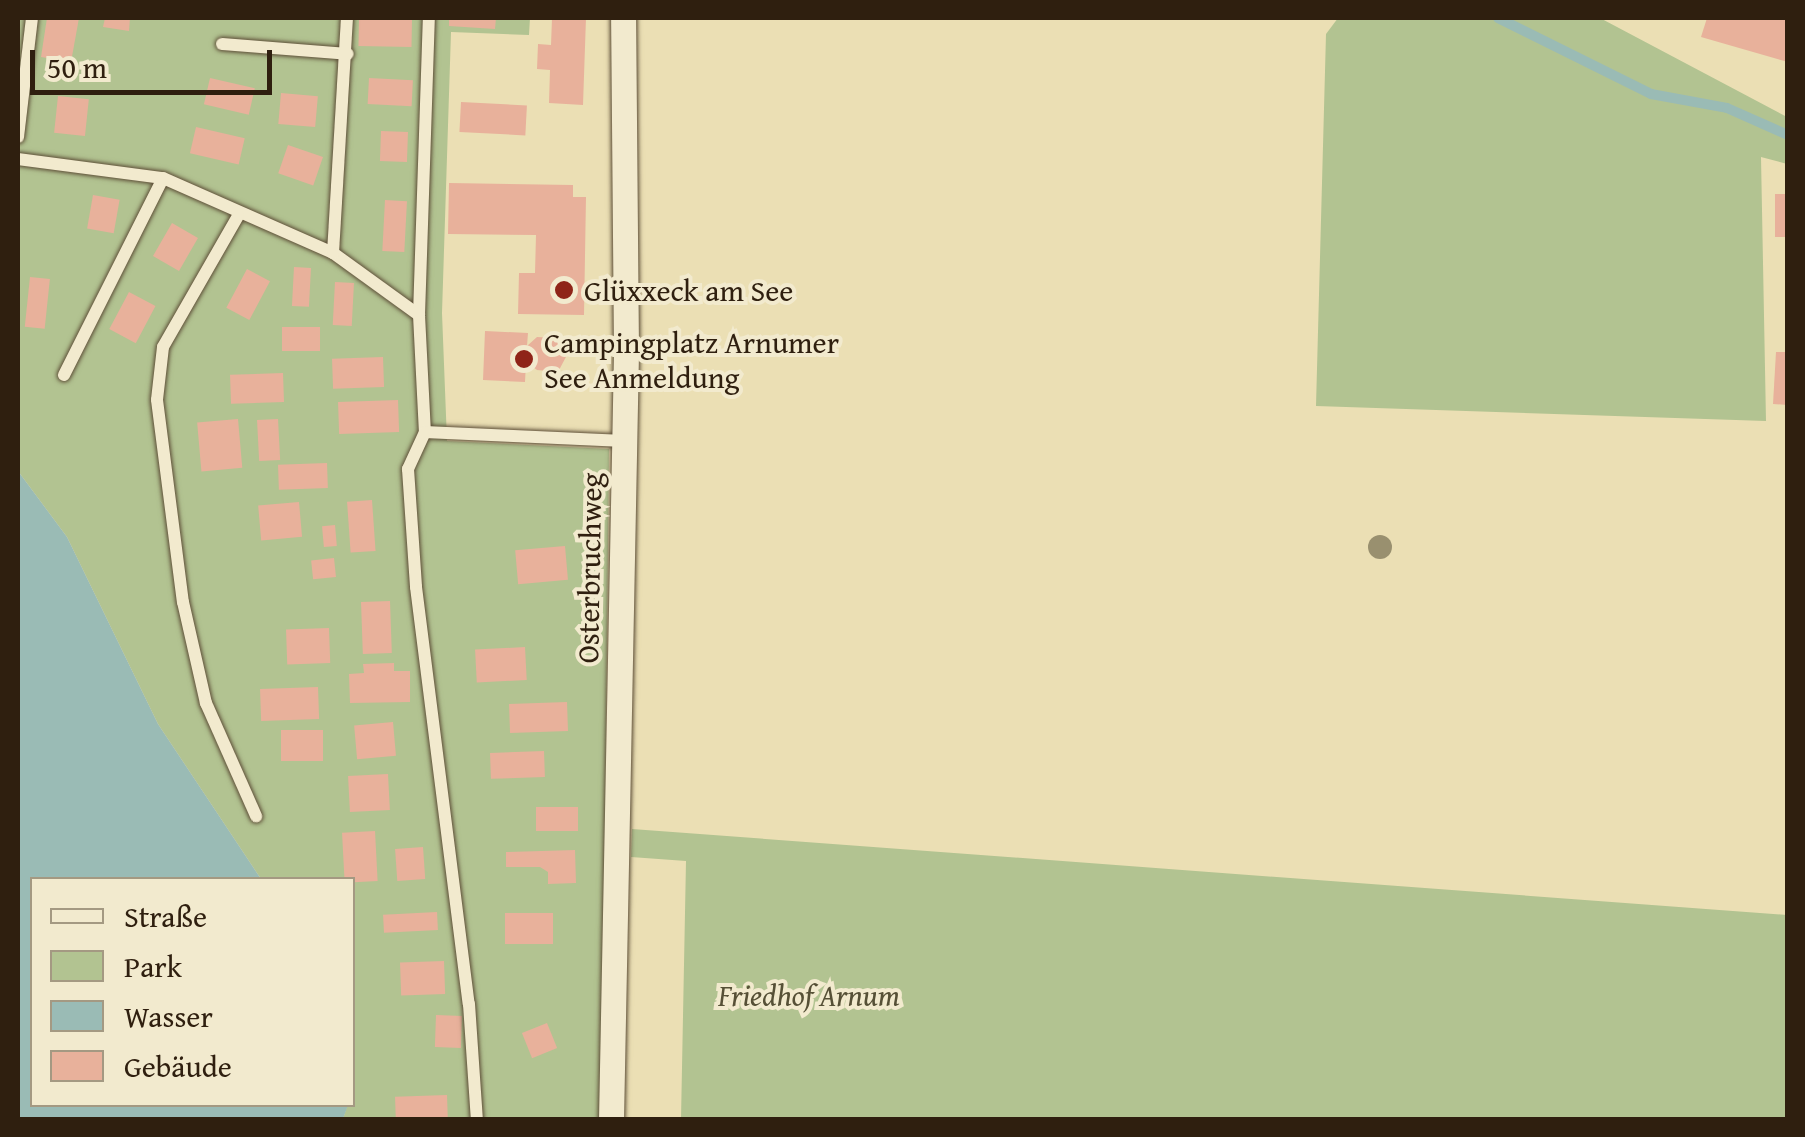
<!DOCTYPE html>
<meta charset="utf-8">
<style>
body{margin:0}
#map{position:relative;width:1805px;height:1137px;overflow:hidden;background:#ebdfb4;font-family:"Gentium Book Plus",serif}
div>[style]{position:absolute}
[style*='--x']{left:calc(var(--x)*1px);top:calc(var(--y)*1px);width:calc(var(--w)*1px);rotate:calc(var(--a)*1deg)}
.green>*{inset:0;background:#b2c391}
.water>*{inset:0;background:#9abbb5}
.stream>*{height:10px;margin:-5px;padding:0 5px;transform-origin:5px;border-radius:5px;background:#9abbb5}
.building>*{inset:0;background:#e8b19b;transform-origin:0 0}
.roads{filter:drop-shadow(0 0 2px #5e4f38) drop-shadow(0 0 2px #5e4f38)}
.lane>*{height:12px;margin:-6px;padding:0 6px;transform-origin:6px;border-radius:6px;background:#f2eace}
.street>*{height:25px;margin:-12.5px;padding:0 12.5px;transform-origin:12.5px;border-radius:12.5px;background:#f2eace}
.trees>*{width:24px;height:24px;margin:-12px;border-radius:50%;background:#99906f}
.dots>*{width:28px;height:28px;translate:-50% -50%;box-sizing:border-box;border:5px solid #f2eace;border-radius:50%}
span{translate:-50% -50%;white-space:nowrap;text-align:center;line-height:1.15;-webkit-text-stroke:8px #f2eace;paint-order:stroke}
.poi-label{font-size:30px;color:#2f1f0f}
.left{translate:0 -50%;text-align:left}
.street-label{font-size:30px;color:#2f1f0f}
.park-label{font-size:30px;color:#565036;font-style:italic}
.frame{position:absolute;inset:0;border:20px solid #2f1f0f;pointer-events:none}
.legend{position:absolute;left:30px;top:877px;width:325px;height:230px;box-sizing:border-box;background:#f2eace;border:2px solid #a49982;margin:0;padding:12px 18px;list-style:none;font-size:30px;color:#2f1f0f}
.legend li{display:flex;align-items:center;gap:20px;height:50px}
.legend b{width:50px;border:2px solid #a49982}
.scale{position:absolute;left:30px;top:50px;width:242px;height:45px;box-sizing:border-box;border:5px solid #2f1f0f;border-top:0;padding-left:12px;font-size:30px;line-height:35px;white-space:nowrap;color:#2f1f0f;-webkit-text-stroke:8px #f2eace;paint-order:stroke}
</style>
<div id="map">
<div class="green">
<i style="clip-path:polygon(18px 18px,530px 18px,529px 35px,451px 32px,442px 313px,447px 441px,609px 449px,602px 1119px,343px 1119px,355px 1081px,352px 880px,261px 879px,158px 724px,67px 537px,18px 471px)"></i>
<i style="clip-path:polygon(1338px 18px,1600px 18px,1787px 117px,1787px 164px,1761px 157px,1766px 421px,1316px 406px,1326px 34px)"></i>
<i style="clip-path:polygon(632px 829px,1787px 915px,1787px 1119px,681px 1119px,686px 861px,631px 857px)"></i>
</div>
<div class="water">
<i style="clip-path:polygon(18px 471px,67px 537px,158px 724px,261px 879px,32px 880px,32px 1104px,348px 1105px,343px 1119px,18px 1119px)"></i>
</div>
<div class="stream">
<i style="--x:1498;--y:18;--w:171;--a:26.4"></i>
<i style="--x:1651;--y:94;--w:77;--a:10.4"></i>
<i style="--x:1727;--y:108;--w:67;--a:23.9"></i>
</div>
<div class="building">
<i style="clip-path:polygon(47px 18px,79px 18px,71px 62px,41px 57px)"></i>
<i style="clip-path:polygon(105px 18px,130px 18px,129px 31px,103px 27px)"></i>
<i style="left:359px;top:18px;width:53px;height:28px;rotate:1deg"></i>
<i style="clip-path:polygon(449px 18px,496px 18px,495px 29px,449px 26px)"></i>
<i style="clip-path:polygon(552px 18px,586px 18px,583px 105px,549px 103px,550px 70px,537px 69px,538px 44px,551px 45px)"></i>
<i style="clip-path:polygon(1707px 18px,1788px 18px,1788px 62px,1701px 37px)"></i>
<i style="left:210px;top:78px;width:46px;height:27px;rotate:13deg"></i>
<i style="left:369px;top:78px;width:44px;height:26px;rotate:3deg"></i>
<i style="left:281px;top:93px;width:37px;height:31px;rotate:5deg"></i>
<i style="left:58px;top:96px;width:31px;height:37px;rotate:6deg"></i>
<i style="left:461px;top:102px;width:66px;height:30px;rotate:3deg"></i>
<i style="left:196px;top:127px;width:50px;height:27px;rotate:13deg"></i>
<i style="left:381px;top:131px;width:27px;height:30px;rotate:2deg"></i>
<i style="left:288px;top:145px;width:37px;height:30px;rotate:19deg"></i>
<i style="clip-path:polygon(449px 183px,573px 185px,573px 197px,586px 197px,584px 315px,518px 314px,519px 273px,535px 273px,536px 235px,448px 234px)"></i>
<i style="left:1788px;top:194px;width:43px;height:13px;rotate:90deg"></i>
<i style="left:93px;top:195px;width:27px;height:34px;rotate:10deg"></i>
<i style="left:385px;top:200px;width:22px;height:51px;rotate:3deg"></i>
<i style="left:172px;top:223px;width:30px;height:38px;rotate:30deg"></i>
<i style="left:294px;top:267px;width:17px;height:39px;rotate:3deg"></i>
<i style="left:247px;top:269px;width:26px;height:44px;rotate:28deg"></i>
<i style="left:30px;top:277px;width:20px;height:50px;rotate:6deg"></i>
<i style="left:335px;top:282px;width:19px;height:43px;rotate:3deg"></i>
<i style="left:129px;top:292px;width:30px;height:42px;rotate:28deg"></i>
<i style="left:282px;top:327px;width:38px;height:24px"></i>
<i style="clip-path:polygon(485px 331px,528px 333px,527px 346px,537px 337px,558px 338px,567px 355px,558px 372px,537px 370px,526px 362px,525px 382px,483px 380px)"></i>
<i style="clip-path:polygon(1776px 352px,1788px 352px,1788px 405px,1773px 404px)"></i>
<i style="left:383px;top:357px;width:30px;height:51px;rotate:88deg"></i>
<i style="left:283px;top:373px;width:29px;height:53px;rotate:88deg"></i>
<i style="left:398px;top:400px;width:32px;height:60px;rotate:88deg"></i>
<i style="left:238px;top:419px;width:49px;height:41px;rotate:85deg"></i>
<i style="left:278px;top:419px;width:41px;height:21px;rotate:87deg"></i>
<i style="left:327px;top:463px;width:25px;height:49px;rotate:88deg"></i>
<i style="left:372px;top:500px;width:51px;height:25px;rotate:86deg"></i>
<i style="left:299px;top:502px;width:35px;height:41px;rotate:85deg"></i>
<i style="left:335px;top:525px;width:21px;height:13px;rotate:85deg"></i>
<i style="left:565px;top:546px;width:34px;height:50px;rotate:85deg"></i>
<i style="left:334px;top:558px;width:19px;height:23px;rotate:84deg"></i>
<i style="left:390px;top:601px;width:52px;height:29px;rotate:88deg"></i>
<i style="left:329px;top:628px;width:35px;height:43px;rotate:88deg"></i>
<i style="left:525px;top:647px;width:33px;height:50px;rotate:87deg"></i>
<i style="clip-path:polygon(394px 663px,394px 671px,410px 671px,410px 702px,350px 703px,349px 674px,364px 673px,363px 664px)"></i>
<i style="left:318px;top:687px;width:32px;height:58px;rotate:88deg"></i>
<i style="left:567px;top:702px;width:29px;height:58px;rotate:88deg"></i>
<i style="left:393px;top:722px;width:34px;height:39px;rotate:85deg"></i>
<i style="left:323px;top:730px;width:31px;height:42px;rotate:90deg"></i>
<i style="left:544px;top:751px;width:26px;height:54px;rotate:88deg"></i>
<i style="left:388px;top:774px;width:36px;height:40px;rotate:87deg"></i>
<i style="left:536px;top:807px;width:42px;height:24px"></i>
<i style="left:375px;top:831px;width:50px;height:33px;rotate:87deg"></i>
<i style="left:423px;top:847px;width:32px;height:28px;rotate:86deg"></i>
<i style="clip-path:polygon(575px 850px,576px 883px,548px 884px,548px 872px,540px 867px,506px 867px,506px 852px)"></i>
<i style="left:437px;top:912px;width:18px;height:54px;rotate:87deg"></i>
<i style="left:505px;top:913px;width:48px;height:31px"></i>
<i style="left:444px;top:961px;width:33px;height:44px;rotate:88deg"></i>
<i style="left:436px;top:1015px;width:26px;height:32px;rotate:2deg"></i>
<i style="left:547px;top:1023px;width:27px;height:27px;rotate:68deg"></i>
<i style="left:447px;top:1095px;width:25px;height:52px;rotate:88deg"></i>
</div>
<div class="roads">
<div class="lane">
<i style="--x:222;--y:44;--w:126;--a:4.5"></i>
<i style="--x:18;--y:137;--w:120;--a:-83.3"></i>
<i style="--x:18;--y:159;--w:146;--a:7.5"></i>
<i style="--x:163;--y:178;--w:186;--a:23.8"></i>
<i style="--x:333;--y:253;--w:106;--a:35.8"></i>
<i style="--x:419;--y:315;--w:117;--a:87.1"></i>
<i style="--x:425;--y:432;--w:41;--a:114.7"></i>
<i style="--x:408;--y:469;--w:118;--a:86.1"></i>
<i style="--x:416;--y:587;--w:420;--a:82.8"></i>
<i style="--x:469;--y:1004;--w:116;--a:86.1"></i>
<i style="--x:238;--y:216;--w:151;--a:119.8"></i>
<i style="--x:163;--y:347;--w:53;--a:96.5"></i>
<i style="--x:157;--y:400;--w:204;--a:82.7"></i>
<i style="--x:183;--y:602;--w:104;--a:77.2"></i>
<i style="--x:206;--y:703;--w:124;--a:66.1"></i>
<i style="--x:333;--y:253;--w:235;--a:-86.6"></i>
<i style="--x:419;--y:315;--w:297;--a:-88.1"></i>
<i style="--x:64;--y:375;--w:220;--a:-63.3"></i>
<i style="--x:425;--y:432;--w:199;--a:2.6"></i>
</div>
<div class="street">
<i style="--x:611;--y:1120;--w:770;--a:-88.88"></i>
<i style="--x:626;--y:350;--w:332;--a:-90.5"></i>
</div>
</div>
<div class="trees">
<i style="left:1380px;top:547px"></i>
</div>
<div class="dots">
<i style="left:564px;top:290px;background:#8f2418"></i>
<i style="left:524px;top:359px;background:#8f2418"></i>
</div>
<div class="poi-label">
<span class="left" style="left:584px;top:290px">Glüxxeck am See</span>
<span class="left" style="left:544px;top:359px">Campingplatz Arnumer<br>See Anmeldung</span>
</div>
<div class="street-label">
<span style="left:589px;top:568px;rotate:-89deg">Osterbruchweg</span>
</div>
<div class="park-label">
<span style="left:809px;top:995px">Friedhof Arnum</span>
</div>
<div class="frame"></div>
<ul class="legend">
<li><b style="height:12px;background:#f2eace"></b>Straße</li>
<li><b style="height:28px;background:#b2c391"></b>Park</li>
<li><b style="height:28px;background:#9abbb5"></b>Wasser</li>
<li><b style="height:28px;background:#e8b19b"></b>Gebäude</li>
</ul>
<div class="scale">50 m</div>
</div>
